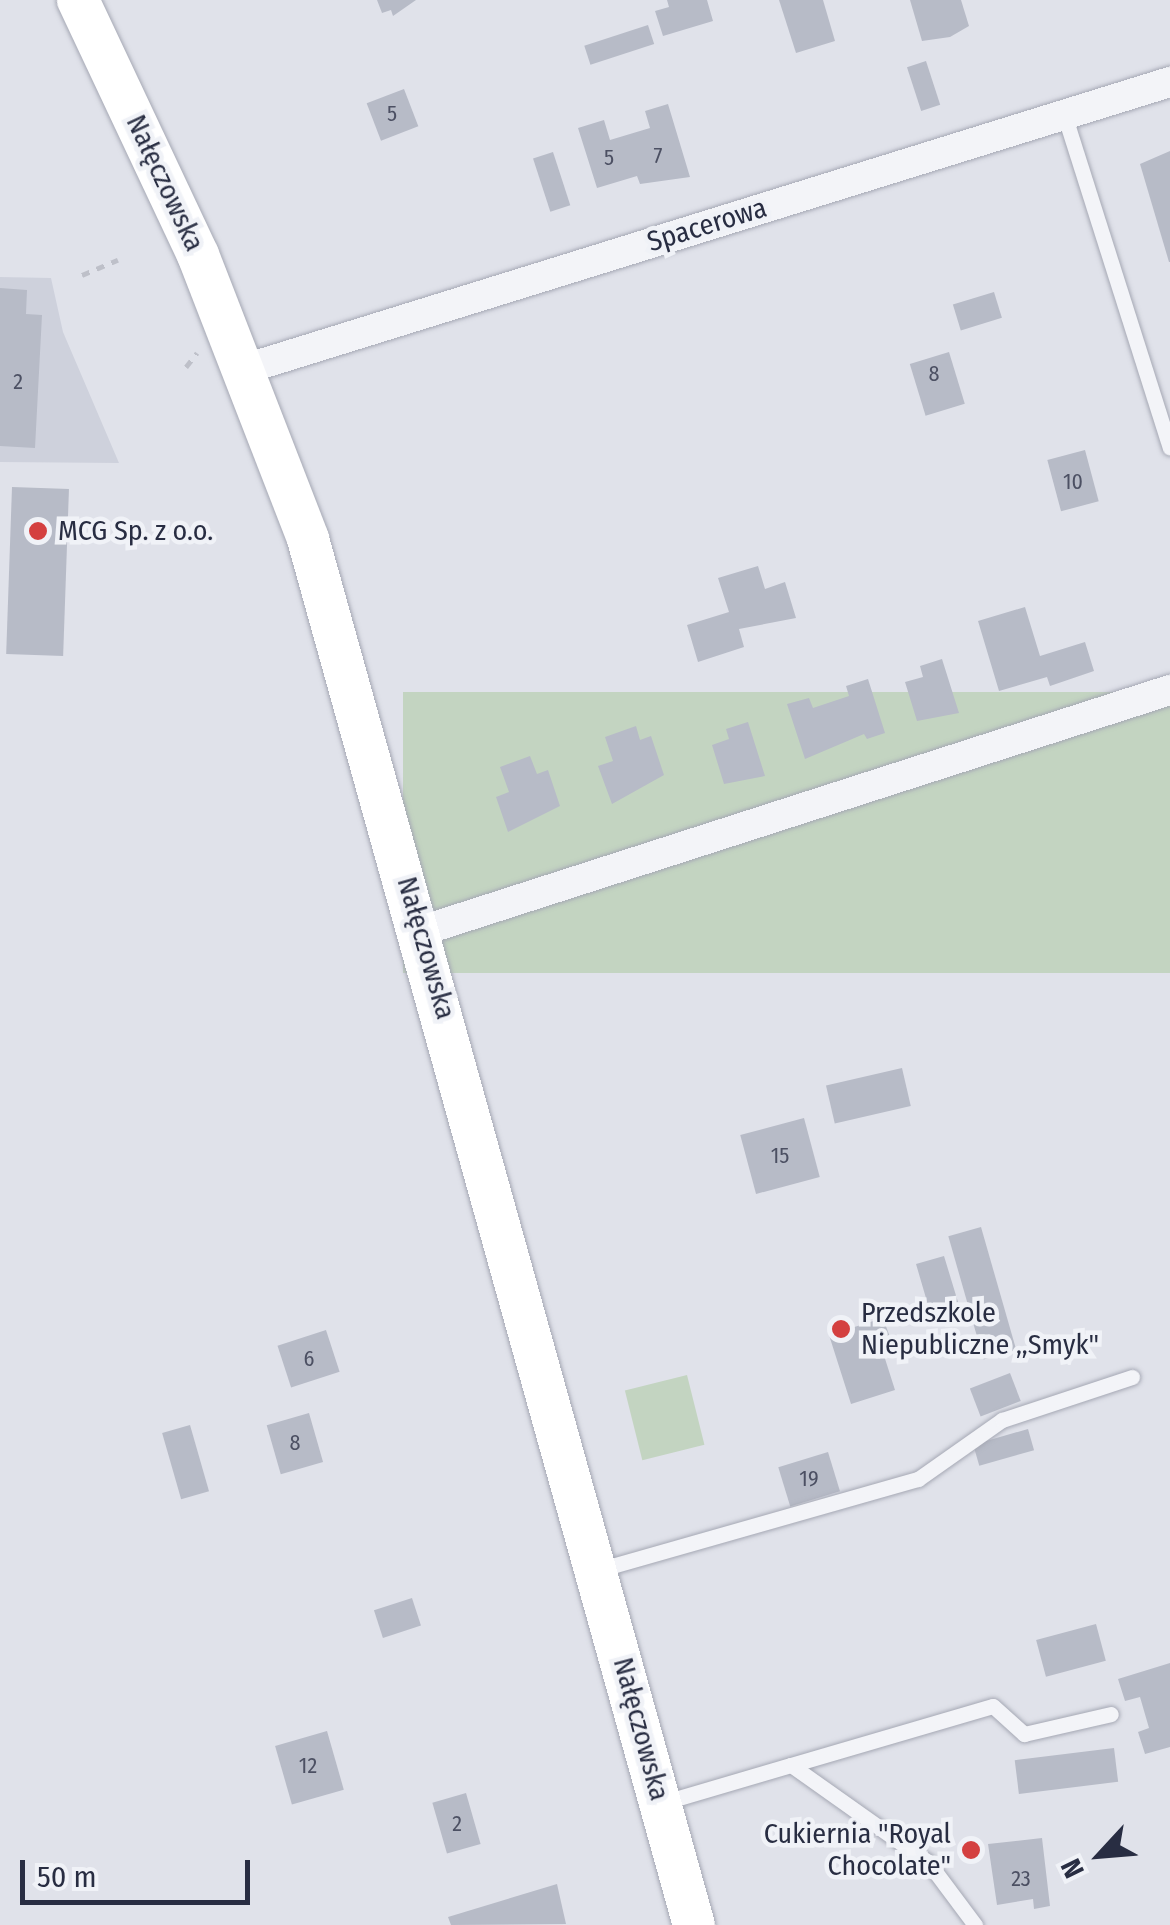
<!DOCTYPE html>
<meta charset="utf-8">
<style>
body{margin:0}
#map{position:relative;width:1170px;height:1925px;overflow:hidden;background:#e0e2ea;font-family:"Fira Sans Condensed",sans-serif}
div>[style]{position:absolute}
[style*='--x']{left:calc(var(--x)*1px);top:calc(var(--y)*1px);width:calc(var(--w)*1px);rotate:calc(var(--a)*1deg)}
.built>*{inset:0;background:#ced1dc}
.green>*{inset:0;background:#c3d4c1;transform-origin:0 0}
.building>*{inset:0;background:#b7bbc7;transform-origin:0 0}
.path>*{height:5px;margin-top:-2.5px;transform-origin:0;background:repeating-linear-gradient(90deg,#bec0c9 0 8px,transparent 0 16px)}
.roads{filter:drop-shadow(0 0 2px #a5a8b4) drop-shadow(0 0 2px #a5a8b4)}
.lane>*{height:15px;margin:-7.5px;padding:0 7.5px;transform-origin:7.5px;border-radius:7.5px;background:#f3f4f8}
.street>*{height:30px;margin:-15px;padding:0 15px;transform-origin:15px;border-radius:15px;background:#f3f4f8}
.secondary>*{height:42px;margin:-21px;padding:0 21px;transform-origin:21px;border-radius:21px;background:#fff}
.dots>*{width:28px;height:28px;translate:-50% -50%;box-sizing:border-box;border:5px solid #f0f2f7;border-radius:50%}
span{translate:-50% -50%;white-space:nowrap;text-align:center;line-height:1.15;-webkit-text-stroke:9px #f0f2f7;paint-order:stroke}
.number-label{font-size:22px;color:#4c5063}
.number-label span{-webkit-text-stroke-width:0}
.street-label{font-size:28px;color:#282d42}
.poi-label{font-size:28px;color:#282d42}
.left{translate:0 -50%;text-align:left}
.right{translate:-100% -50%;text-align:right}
.north{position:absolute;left:1050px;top:1805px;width:100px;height:100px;-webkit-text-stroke:8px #f0f2f7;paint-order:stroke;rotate:244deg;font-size:28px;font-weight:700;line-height:40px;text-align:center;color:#282d42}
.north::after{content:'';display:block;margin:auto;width:35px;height:45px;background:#282d42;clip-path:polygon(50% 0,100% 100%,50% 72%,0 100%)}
.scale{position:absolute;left:20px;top:1860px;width:230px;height:45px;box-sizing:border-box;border:5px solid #282d42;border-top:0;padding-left:12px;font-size:30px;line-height:35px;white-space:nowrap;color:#282d42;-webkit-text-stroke:8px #f0f2f7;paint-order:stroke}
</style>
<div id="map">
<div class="built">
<i style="clip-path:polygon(0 277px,51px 278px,63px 332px,119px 463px,0 462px)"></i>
</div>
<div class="green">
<i style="left:1170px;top:692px;width:281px;height:767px;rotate:90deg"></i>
<i style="left:687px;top:1375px;width:72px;height:64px;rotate:76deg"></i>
</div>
<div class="building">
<i style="clip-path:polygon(377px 0,416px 0,393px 16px,391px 10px,382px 13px)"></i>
<i style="clip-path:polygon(667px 0,707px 0,713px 21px,663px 36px,655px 11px,669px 7px)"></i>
<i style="clip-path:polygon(779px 0,823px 0,835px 41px,796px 53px)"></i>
<i style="clip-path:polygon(910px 0,961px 0,969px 26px,950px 37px,922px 41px)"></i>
<i style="left:648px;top:25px;width:20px;height:67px;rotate:72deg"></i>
<i style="left:926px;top:61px;width:46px;height:20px;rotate:72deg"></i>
<i style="left:404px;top:89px;width:40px;height:40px;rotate:69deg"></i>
<i style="clip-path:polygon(668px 104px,690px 177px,640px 184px,637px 176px,597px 188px,578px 128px,604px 120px,610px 140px,650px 128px,645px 111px)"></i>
<i style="clip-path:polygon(1170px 151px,1170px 262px,1169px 262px,1140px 164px)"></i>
<i style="left:553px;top:152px;width:56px;height:21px;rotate:72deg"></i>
<i style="clip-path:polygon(0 288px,27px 290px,26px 314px,42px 315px,35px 448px,0 446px)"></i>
<i style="left:994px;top:292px;width:27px;height:43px;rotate:73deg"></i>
<i style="left:949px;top:352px;width:54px;height:41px;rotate:73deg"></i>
<i style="left:1085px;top:450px;width:53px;height:39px;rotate:75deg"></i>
<i style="left:12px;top:487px;width:57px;height:167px;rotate:2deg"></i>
<i style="clip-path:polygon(758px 566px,765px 589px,785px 582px,796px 618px,739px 629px,744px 647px,698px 662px,687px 625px,729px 612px,718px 578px)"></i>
<i style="clip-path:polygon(1025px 607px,1040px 656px,1085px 642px,1094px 671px,1050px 686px,1047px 677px,999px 691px,978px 621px)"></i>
<i style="clip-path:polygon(942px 659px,959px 713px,917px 721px,905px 682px,923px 677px,920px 666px)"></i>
<i style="clip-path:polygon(868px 679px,885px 733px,867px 739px,864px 734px,805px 759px,787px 704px,809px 698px,813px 708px,849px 696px,846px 686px)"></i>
<i style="clip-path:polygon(748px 722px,765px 776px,724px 784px,712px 745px,729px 739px,726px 729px)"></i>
<i style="clip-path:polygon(636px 726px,640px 740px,651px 736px,664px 775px,612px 804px,598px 766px,613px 761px,605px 737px)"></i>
<i style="clip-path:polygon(530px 756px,537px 774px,548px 770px,560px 806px,508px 832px,496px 797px,509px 792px,500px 767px)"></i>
<i style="left:902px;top:1068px;width:39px;height:78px;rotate:77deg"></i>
<i style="left:804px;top:1118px;width:61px;height:66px;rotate:75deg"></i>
<i style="left:981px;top:1227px;width:128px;height:34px;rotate:74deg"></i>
<i style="clip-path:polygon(944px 1256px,958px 1302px,945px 1305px,949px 1318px,933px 1322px,916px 1264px)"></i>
<i style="clip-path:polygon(883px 1318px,891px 1340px,880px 1343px,895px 1390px,851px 1404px,829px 1335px)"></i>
<i style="left:326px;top:1330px;width:44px;height:51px;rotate:72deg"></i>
<i style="left:1010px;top:1373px;width:30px;height:43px;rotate:69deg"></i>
<i style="left:309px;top:1413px;width:51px;height:44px;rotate:74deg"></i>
<i style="left:190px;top:1425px;width:69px;height:29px;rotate:74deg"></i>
<i style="left:1028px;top:1429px;width:22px;height:57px;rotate:74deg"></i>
<i style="left:828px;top:1452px;width:41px;height:52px;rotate:73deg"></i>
<i style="left:412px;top:1598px;width:29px;height:40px;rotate:72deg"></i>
<i style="left:1096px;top:1624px;width:38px;height:62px;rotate:75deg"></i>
<i style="clip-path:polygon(1170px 1663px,1170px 1747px,1145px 1754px,1138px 1732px,1149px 1728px,1140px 1697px,1125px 1701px,1118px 1679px)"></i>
<i style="left:327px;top:1731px;width:61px;height:54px;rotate:74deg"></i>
<i style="left:1114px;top:1748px;width:34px;height:100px;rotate:83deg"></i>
<i style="left:466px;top:1793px;width:53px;height:35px;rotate:74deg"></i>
<i style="clip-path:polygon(1042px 1838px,1050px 1906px,1034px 1909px,1033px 1899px,997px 1905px,988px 1844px)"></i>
<i style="clip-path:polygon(557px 1884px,566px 1924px,451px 1925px,448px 1917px)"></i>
</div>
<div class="path">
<i style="--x:82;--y:275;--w:39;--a:-23"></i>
<i style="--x:186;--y:367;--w:18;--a:-52"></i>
</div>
<div class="roads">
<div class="lane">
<i style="--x:1064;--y:114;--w:350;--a:72.4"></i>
<i style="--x:598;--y:1570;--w:333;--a:-15.9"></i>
<i style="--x:918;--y:1479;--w:103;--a:-35.1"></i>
<i style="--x:1002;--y:1420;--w:137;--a:-18.3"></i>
<i style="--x:791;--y:1765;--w:210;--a:-16.3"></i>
<i style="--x:993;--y:1706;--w:42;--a:42.1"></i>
<i style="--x:1024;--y:1734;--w:89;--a:-12.9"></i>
<i style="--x:665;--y:1802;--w:131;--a:-16.4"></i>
<i style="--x:791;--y:1765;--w:168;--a:35.3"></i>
<i style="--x:928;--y:1862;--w:79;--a:53.3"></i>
</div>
<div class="street">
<i style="--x:245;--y:369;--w:969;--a:-17.24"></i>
<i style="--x:421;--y:931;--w:787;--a:-17.84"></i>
</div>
<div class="secondary">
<i style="--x:78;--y:0;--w:282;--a:64.8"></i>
<i style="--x:198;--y:255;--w:305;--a:68.8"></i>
<i style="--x:308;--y:539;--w:1439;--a:74.44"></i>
</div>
</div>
<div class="dots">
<i style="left:38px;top:531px;background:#d44040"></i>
<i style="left:841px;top:1329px;background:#d44040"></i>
<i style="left:971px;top:1850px;background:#d44040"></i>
</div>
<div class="number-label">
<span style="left:392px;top:114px">5</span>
<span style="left:658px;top:156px">7</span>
<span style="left:609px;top:158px">5</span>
<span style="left:934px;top:374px">8</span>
<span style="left:18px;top:382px">2</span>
<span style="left:1073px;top:482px">10</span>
<span style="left:780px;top:1156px">15</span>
<span style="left:309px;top:1359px">6</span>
<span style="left:295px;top:1443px">8</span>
<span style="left:809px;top:1479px">19</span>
<span style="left:308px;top:1766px">12</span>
<span style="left:457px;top:1824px">2</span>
<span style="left:1021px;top:1879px">23</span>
</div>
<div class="street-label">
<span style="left:165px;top:183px;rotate:65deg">Nałęczowska</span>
<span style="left:707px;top:225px;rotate:-17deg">Spacerowa</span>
<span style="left:426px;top:948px;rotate:74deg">Nałęczowska</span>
<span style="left:641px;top:1729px;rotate:75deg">Nałęczowska</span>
</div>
<div class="poi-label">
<span class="left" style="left:58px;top:531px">MCG Sp. z o.o.</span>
<span class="left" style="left:861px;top:1329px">Przedszkole<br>Niepubliczne ,,Smyk"</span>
<span class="right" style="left:951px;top:1850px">Cukiernia "Royal<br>Chocolate"</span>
</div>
<div class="north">N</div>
<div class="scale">50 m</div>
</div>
